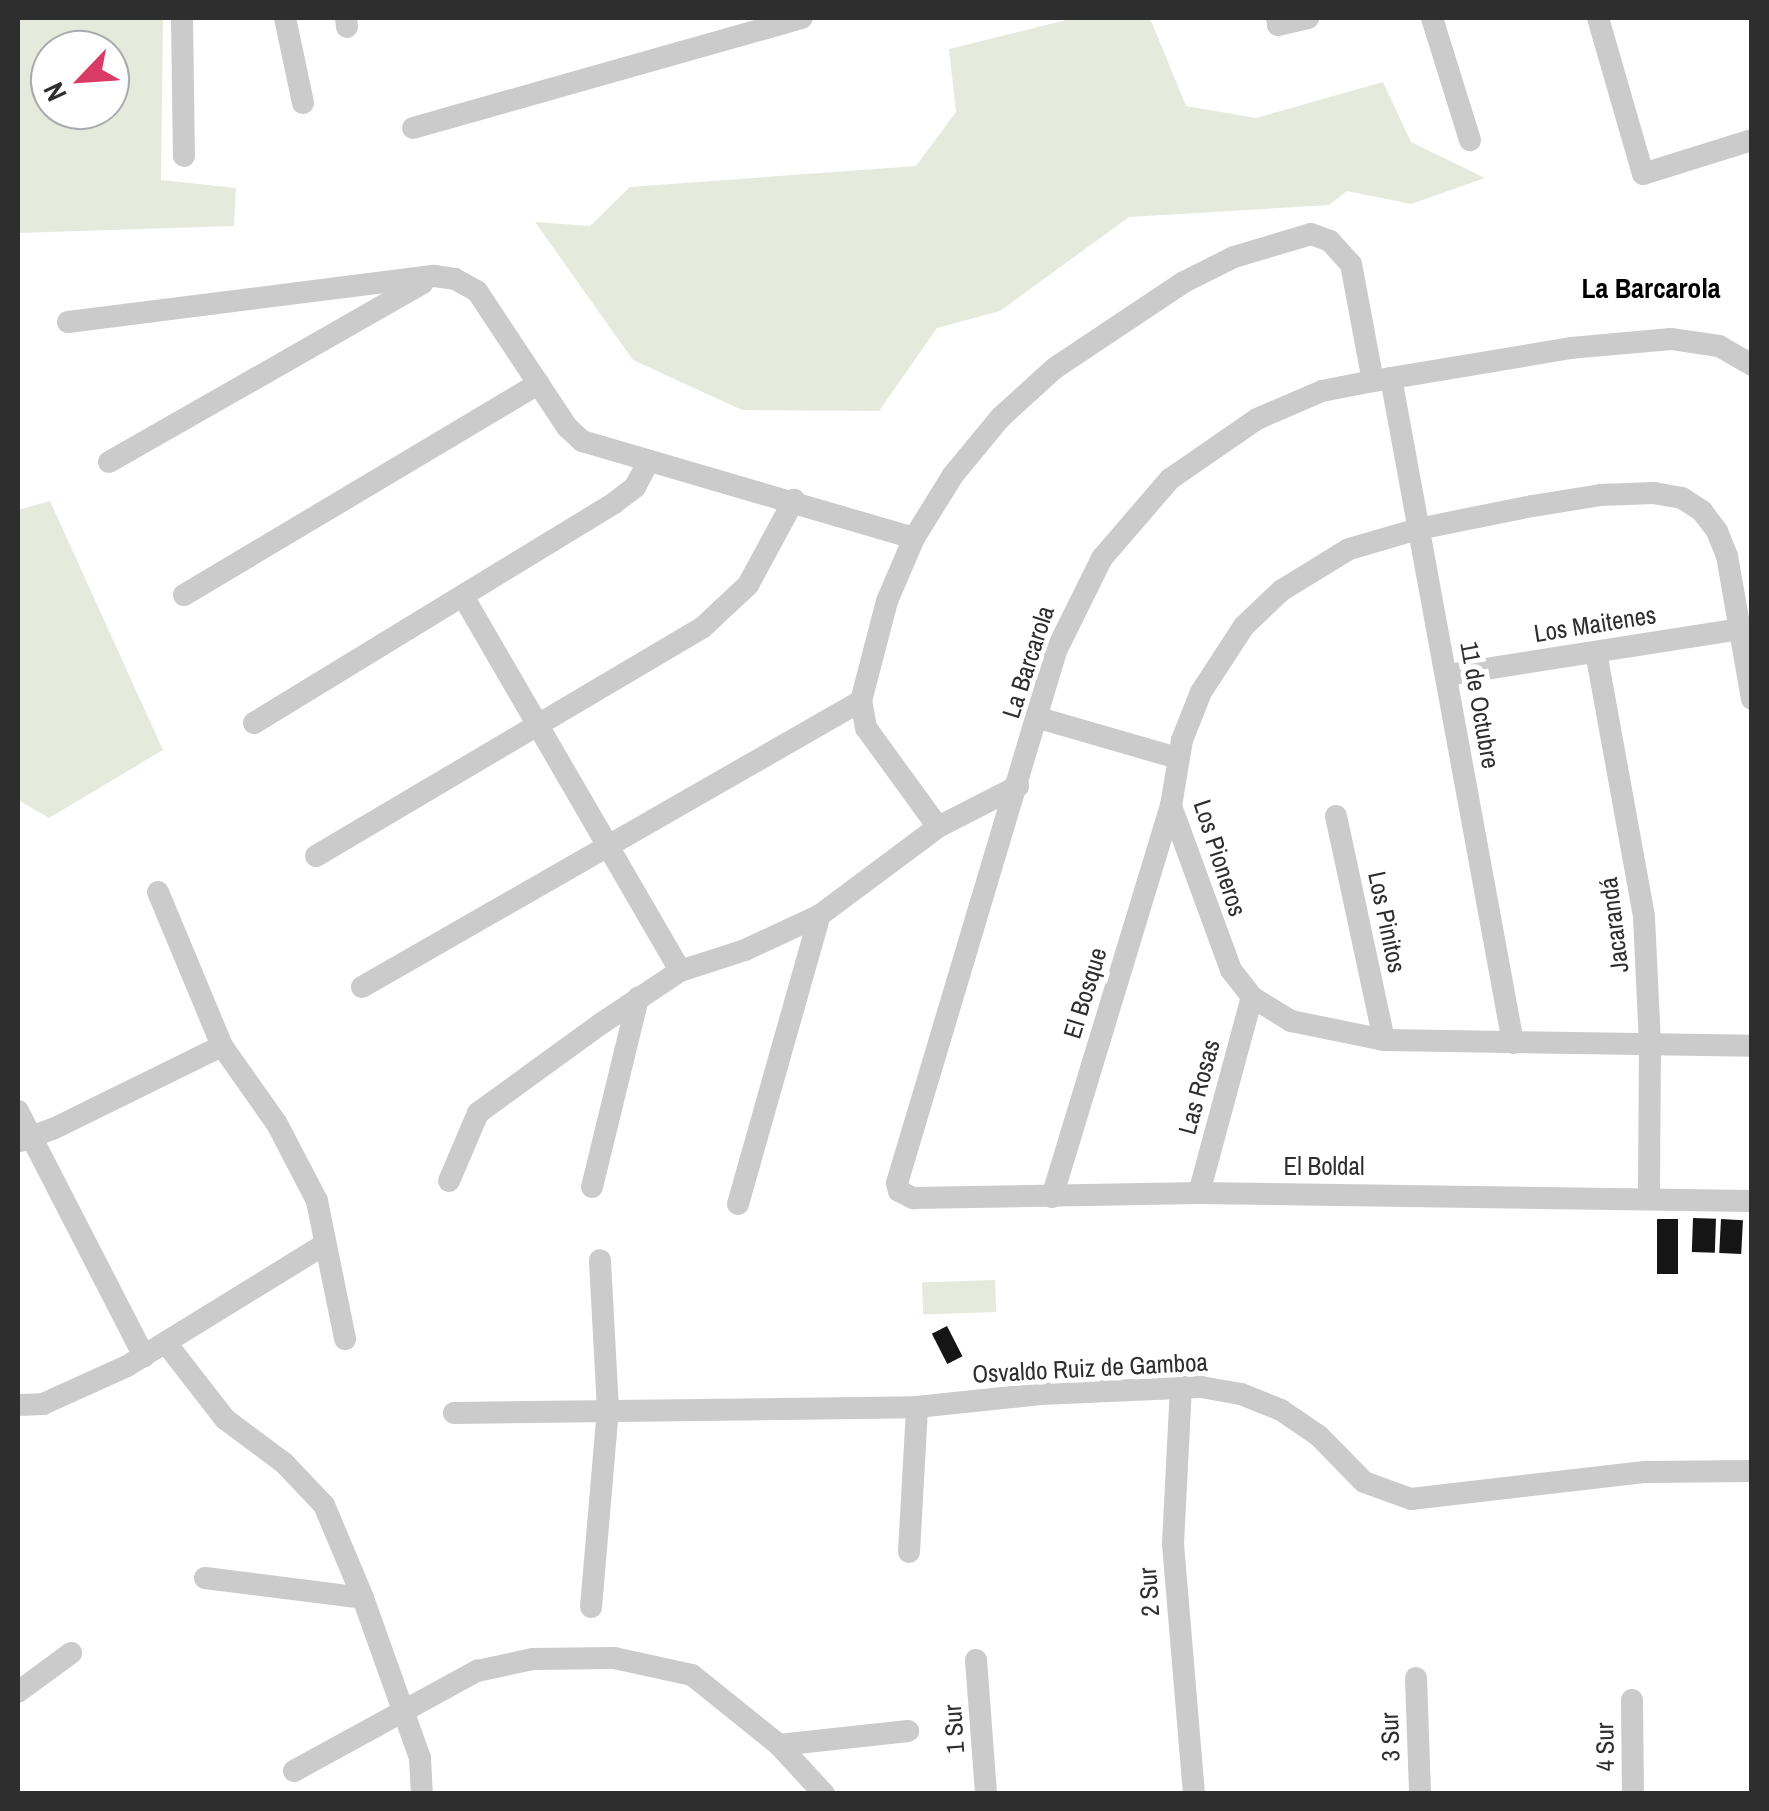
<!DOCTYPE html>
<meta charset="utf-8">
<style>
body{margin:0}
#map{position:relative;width:1769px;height:1811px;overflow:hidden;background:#fff;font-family:"Archivo Narrow",sans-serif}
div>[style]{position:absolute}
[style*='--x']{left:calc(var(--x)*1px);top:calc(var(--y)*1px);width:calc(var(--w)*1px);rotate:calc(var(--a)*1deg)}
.green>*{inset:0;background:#e6eadc;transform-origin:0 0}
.building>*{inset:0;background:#151515;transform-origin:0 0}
.street>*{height:22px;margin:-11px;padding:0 11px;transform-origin:11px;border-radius:11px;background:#cbcbcb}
span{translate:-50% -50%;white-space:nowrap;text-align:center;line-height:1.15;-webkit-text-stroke:10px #fff;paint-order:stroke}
.street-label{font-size:25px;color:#2e2e2e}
.neighbourhood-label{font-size:28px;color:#000;font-weight:700}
.frame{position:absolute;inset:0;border:20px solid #2e2e2e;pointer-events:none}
.north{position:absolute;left:30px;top:30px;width:100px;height:100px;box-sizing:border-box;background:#fff;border:2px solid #ababab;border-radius:50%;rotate:245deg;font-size:28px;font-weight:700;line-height:40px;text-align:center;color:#2e2e2e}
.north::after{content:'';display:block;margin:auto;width:35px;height:45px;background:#d93b66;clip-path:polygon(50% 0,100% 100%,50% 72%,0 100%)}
</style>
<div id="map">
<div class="green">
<i style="clip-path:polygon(evenodd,18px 18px,163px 18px,161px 180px,236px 188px,234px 226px,18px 233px,18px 18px,50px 50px,110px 50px,110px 110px,50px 110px,50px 50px)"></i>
<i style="clip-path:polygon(1074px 18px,1150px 18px,1186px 106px,1256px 118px,1383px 82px,1411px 142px,1485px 178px,1411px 204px,1347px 191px,1329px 205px,1129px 217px,1000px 311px,937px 328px,879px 411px,742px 410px,633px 360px,535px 222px,590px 226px,630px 187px,916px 166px,956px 112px,949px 49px)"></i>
<i style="clip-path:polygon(50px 501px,163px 750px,49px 818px,18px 800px,18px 510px)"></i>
<i style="left:995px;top:1280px;width:32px;height:73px;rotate:88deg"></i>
</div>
<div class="building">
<i style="left:1693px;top:1218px;width:23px;height:34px;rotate:2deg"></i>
<i style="left:1657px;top:1219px;width:21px;height:55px"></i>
<i style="left:1721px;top:1219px;width:22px;height:34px;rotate:3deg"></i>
<i style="left:947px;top:1326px;width:34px;height:17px;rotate:63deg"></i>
</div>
<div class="street">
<i style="--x:182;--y:18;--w:138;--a:89.2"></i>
<i style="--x:285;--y:18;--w:87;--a:78"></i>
<i style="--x:346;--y:18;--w:9;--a:84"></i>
<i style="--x:1277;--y:18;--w:7;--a:82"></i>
<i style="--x:1278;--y:25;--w:31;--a:-13"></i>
<i style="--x:1432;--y:18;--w:128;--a:72.7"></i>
<i style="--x:1598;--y:18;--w:162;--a:73.9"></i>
<i style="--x:1643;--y:174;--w:114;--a:-17.3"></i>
<i style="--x:413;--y:128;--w:404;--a:-15.8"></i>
<i style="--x:68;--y:322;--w:369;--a:-7.2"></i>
<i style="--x:434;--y:276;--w:21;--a:8"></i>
<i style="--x:455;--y:279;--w:25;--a:29"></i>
<i style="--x:477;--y:291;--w:163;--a:56.5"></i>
<i style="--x:567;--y:427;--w:21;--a:43"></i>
<i style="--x:582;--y:441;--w:346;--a:16.3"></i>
<i style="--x:1752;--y:365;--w:38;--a:-150"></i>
<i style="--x:1719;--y:346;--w:49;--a:-171.7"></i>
<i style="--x:1671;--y:339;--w:100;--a:174.9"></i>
<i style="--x:1571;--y:348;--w:201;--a:170.5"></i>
<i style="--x:1373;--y:381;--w:52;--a:168.9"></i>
<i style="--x:1322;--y:391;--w:71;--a:156.7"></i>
<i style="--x:1257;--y:419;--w:106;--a:145.4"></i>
<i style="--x:1170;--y:479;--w:104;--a:130.7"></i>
<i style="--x:1102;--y:558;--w:104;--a:116.3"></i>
<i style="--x:1056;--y:651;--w:555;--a:106.64"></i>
<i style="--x:897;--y:1183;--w:8;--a:76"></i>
<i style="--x:899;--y:1191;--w:16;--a:27"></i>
<i style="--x:913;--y:1198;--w:286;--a:-1"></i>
<i style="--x:1199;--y:1193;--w:553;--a:0.83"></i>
<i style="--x:1391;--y:378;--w:676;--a:79.6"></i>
<i style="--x:109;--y:462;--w:361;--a:-29.7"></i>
<i style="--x:184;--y:595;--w:413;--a:-30.8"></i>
<i style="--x:463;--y:596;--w:433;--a:59.9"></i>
<i style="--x:1596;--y:652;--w:269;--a:79.7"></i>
<i style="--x:1644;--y:917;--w:126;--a:87.3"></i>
<i style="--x:1650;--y:1043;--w:153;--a:90.4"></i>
<i style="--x:1447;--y:675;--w:309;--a:-8.9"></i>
<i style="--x:1752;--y:699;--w:145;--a:-99.9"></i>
<i style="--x:1727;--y:556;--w:27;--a:-112"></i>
<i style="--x:1717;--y:531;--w:25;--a:-127"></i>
<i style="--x:1702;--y:511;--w:24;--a:-147"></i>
<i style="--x:1682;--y:498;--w:28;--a:-170"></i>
<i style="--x:1654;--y:493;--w:53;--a:177.8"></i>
<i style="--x:1601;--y:495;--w:70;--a:170.9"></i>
<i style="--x:1532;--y:506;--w:116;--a:168.6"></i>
<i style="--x:1418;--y:529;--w:72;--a:163.8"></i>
<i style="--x:1349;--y:549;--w:79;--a:148.5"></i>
<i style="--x:1282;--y:590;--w:52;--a:136.5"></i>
<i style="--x:1244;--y:626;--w:79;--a:123.1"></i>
<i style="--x:1201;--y:692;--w:52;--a:111.6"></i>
<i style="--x:1182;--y:740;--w:67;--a:99.5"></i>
<i style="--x:1171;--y:806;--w:175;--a:69.9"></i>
<i style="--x:1231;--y:970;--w:34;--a:52"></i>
<i style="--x:1252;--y:997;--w:46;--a:31.6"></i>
<i style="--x:1291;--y:1021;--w:95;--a:11.5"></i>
<i style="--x:1384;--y:1040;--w:368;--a:0.9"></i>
<i style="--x:1039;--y:718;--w:145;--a:16.1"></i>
<i style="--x:254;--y:723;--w:422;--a:-31.4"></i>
<i style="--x:614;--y:503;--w:26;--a:-37"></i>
<i style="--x:635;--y:487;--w:27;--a:-62"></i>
<i style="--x:1336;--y:816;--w:229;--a:77.9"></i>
<i style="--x:938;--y:827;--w:122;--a:-126"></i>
<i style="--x:866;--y:728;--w:27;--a:-100"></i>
<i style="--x:861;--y:701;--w:103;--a:-75.4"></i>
<i style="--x:887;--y:601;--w:69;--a:-66.8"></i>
<i style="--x:914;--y:538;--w:74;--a:-58.2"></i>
<i style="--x:953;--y:475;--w:74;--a:-50.5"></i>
<i style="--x:1000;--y:418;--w:74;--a:-42.3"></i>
<i style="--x:1055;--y:368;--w:155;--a:-33.7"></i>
<i style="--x:1184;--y:282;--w:56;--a:-26.6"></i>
<i style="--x:1234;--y:257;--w:80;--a:-16.6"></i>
<i style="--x:1311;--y:234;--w:20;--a:20"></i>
<i style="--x:1330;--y:241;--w:31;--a:48"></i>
<i style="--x:1351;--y:264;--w:119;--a:79.4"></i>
<i style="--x:316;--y:856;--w:448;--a:-30.6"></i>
<i style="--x:702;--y:628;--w:63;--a:-43.1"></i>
<i style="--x:748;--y:585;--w:97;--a:-61.6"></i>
<i style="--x:158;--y:892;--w:167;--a:67.4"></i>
<i style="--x:222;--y:1046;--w:95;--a:54.8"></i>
<i style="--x:277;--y:1124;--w:87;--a:62.5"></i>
<i style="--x:317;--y:1201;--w:141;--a:78.5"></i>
<i style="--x:362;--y:987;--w:575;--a:-29.82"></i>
<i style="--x:18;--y:1111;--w:276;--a:62.8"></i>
<i style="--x:21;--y:1141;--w:34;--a:-21"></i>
<i style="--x:53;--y:1129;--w:188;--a:-26.2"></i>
<i style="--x:449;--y:1181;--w:74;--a:-66.9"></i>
<i style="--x:478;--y:1113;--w:153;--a:-36"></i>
<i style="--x:602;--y:1023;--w:94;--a:-33.7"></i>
<i style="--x:680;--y:971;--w:68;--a:-17.9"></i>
<i style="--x:745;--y:950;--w:83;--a:-25"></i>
<i style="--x:820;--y:915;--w:147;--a:-36.7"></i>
<i style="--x:938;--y:827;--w:90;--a:-27.1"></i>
<i style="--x:592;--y:1187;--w:195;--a:-76.3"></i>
<i style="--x:1199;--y:1193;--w:203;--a:-74.9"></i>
<i style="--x:1052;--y:1197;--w:409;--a:-73.1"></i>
<i style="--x:738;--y:1204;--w:300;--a:-74.2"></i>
<i style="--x:166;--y:1343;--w:96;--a:52.2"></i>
<i style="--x:225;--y:1419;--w:74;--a:36.7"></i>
<i style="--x:284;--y:1463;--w:58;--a:46.4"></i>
<i style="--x:324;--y:1505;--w:101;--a:67.2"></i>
<i style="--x:363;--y:1598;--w:170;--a:70.4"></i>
<i style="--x:420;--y:1758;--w:36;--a:87"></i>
<i style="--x:1181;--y:1386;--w:158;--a:92.9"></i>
<i style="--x:1173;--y:1544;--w:251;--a:85.2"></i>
<i style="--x:18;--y:1405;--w:25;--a:-2"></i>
<i style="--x:43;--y:1404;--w:92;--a:-24.3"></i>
<i style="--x:127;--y:1366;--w:231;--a:-31.6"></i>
<i style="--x:454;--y:1413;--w:463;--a:-0.7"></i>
<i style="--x:917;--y:1407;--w:124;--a:-6"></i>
<i style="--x:1040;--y:1394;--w:161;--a:-2.5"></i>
<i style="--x:1201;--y:1387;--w:41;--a:9.9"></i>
<i style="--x:1241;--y:1394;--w:43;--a:21.8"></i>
<i style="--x:1281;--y:1410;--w:46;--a:34.4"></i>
<i style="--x:1319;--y:1436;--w:64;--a:45.6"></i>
<i style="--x:1364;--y:1482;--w:50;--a:19.9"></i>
<i style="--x:1411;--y:1499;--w:237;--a:-6.6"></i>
<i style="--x:1646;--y:1472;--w:106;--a:-0.5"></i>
<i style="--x:909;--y:1552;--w:145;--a:-86.8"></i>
<i style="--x:205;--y:1578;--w:159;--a:7.2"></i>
<i style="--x:591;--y:1607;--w:199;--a:-85.1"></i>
<i style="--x:608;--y:1409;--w:149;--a:-93.1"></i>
<i style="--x:976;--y:1660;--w:134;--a:85.7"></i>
<i style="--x:1416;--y:1678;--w:116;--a:88"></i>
<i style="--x:18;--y:1692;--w:66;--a:-36.3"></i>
<i style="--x:1632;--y:1700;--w:94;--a:89.4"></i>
<i style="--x:779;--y:1745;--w:130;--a:-6.2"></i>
<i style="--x:294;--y:1771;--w:209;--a:-28.7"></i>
<i style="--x:477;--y:1671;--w:57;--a:-12.1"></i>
<i style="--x:533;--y:1659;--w:81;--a:-0.7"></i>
<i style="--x:614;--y:1658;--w:80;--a:12.3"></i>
<i style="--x:692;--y:1675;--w:112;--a:38.8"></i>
<i style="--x:779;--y:1745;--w:67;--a:47.4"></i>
</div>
<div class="street-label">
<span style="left:1595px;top:624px;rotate:-9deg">Los Maitenes</span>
<span style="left:1028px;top:662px;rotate:-72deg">La Barcarola</span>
<span style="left:1480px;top:705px;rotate:80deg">11 de Octubre</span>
<span style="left:1220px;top:858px;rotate:72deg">Los Pioneros</span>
<span style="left:1387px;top:922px;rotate:78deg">Los Pinitos</span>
<span style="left:1614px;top:925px;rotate:-97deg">Jacarandá</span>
<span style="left:1085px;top:993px;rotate:-73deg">El Bosque</span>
<span style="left:1199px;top:1087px;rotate:-75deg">Las Rosas</span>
<span style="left:1324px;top:1166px">El Boldal</span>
<span style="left:1090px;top:1368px;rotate:-3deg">Osvaldo Ruiz de Gamboa</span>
<span style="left:1149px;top:1592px;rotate:-94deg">2 Sur</span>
<span style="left:954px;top:1729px;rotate:-94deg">1 Sur</span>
<span style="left:1390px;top:1737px;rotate:-92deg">3 Sur</span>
<span style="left:1605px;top:1747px;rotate:-91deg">4 Sur</span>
</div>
<div class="neighbourhood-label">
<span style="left:1651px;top:288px">La Barcarola</span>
</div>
<div class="frame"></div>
<div class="north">N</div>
</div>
